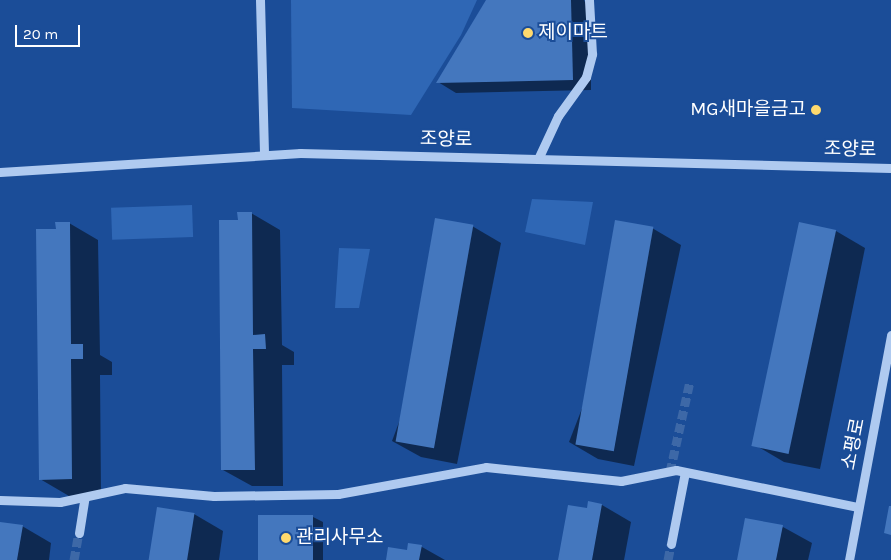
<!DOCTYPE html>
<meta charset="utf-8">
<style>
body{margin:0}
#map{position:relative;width:891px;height:560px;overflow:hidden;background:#1b4d98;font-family:Karla,"Noto Sans KR",sans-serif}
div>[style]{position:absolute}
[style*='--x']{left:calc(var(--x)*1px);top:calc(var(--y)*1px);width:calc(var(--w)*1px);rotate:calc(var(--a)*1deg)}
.green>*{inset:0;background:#2f67b5;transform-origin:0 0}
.shadow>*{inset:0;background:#0007}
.building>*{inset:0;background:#4477be;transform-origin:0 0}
.minor-tunnel>*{height:9px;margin-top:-4.5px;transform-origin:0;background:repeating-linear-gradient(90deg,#3d68a7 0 9px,transparent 0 13.5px)}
.minor>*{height:9px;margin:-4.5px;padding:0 4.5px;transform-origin:4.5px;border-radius:4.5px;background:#afcaf0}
.dots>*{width:14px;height:14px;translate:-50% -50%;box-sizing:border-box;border:2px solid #1b4d98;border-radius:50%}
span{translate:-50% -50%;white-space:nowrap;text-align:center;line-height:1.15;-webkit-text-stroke:4px #1b4d98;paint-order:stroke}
.poi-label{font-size:19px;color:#fff}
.left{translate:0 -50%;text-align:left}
.right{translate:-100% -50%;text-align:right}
.street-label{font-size:19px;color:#fff}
.scale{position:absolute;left:15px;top:25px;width:65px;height:22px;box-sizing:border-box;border:2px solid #fff;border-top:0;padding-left:6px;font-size:15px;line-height:18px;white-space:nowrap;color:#fff;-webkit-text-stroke:4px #1b4d98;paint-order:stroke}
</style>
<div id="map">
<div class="green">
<i style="clip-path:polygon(291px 0,477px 0,461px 35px,411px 115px,292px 108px)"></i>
<i style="clip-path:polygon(532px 199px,593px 202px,585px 245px,525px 232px)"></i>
<i style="left:192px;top:205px;width:32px;height:81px;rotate:88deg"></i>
<i style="clip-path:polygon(339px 248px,370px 249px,359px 308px,335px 308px)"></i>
</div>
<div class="shadow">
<i style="clip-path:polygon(487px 0,584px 0,591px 15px,591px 90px,456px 93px,438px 82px)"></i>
<i style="clip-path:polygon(251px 213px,280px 230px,282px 345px,294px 352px,294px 365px,282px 365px,283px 486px,252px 486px,223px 470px,239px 221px)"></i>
<i style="clip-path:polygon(69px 223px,98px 240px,100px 355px,112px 362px,112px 375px,100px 375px,101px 495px,69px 496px,40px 479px,57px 230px)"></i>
<i style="clip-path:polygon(800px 224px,836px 231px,865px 248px,820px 469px,784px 462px,755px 445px)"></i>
<i style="clip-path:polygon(472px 226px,501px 243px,457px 464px,421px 457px,392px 441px)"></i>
<i style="clip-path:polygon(652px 228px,681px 245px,634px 466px,598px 459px,569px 442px)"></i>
<i style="clip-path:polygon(602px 505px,631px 522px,624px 560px,559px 560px,588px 510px)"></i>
<i style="clip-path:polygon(194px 514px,223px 531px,219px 560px,150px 560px)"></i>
<i style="clip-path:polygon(259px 517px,313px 517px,323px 522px,323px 560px,259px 560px)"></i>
<i style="clip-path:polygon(0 523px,22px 526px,51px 543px,49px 560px,0 560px)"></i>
<i style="clip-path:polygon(783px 527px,812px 543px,808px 560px,738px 560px)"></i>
<i style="clip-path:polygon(409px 544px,422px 547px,445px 560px,387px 560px,408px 552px)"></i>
</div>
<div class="building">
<i style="clip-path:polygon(486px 0,571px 0,573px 80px,436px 83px)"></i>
<i style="clip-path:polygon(237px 212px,252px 212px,253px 335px,265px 334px,266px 349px,253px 349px,255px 470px,221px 470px,219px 220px,238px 220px)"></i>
<i style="left:435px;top:218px;width:39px;height:227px;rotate:10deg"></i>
<i style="left:615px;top:220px;width:39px;height:228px;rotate:10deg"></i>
<i style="clip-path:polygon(55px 222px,70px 222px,71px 344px,83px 344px,83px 359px,71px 359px,72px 479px,39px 480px,36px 229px,56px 229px)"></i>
<i style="left:799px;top:222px;width:38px;height:229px;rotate:12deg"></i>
<i style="clip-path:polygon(588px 501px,602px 504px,592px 560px,558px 560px,568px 505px,587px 508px)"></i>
<i style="clip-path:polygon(889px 506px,891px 506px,891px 535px,884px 533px)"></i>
<i style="left:157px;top:507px;width:38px;height:54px;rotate:9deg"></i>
<i style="left:258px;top:515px;width:55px;height:45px"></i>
<i style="clip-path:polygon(745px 518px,783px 525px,776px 560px,737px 560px)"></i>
<i style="clip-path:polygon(0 522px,23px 525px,17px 560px,0 560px)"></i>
<i style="clip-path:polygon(408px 543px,422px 545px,419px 560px,386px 560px,388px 547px,407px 550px)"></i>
</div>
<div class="minor-tunnel">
<i style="--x:670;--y:472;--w:93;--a:-77.6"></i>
<i style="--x:74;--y:560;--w:27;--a:-80"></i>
<i style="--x:668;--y:560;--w:16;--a:-79"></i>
</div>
<div class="minor">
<i style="--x:260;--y:0;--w:153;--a:88.5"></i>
<i style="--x:538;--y:159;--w:47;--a:-65.1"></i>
<i style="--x:558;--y:116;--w:48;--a:-54.3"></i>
<i style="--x:586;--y:77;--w:24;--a:-75"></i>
<i style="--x:592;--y:54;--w:54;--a:-93.2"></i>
<i style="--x:0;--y:172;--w:301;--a:-3.6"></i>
<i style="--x:300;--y:153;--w:591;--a:1.45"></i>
<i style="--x:0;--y:500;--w:60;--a:1.9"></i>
<i style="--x:60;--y:502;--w:66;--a:-12.2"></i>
<i style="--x:125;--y:488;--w:89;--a:5.1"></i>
<i style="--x:214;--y:496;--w:124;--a:-0.9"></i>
<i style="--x:338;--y:494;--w:150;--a:-10.3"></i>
<i style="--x:486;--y:467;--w:136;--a:5.9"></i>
<i style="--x:621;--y:481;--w:56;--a:-11.3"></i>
<i style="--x:676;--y:470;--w:186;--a:11.5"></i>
<i style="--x:79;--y:533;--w:36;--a:-81"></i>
<i style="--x:671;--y:544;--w:73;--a:-79"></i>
<i style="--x:849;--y:560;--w:229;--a:-79.4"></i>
</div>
<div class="dots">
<i style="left:528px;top:33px;background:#ffda6e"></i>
<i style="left:816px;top:110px;background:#ffda6e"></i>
<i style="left:286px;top:538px;background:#ffda6e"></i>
</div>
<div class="poi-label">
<span class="left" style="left:538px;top:33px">제이마트</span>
<span class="right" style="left:806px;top:110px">MG새마을금고</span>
<span class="left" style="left:296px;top:538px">관리사무소</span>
</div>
<div class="street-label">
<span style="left:446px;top:140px;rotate:1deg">조양로</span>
<span style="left:850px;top:150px;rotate:1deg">조양로</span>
<span style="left:854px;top:444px;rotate:-79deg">소평로</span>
</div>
<div class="scale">20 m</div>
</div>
